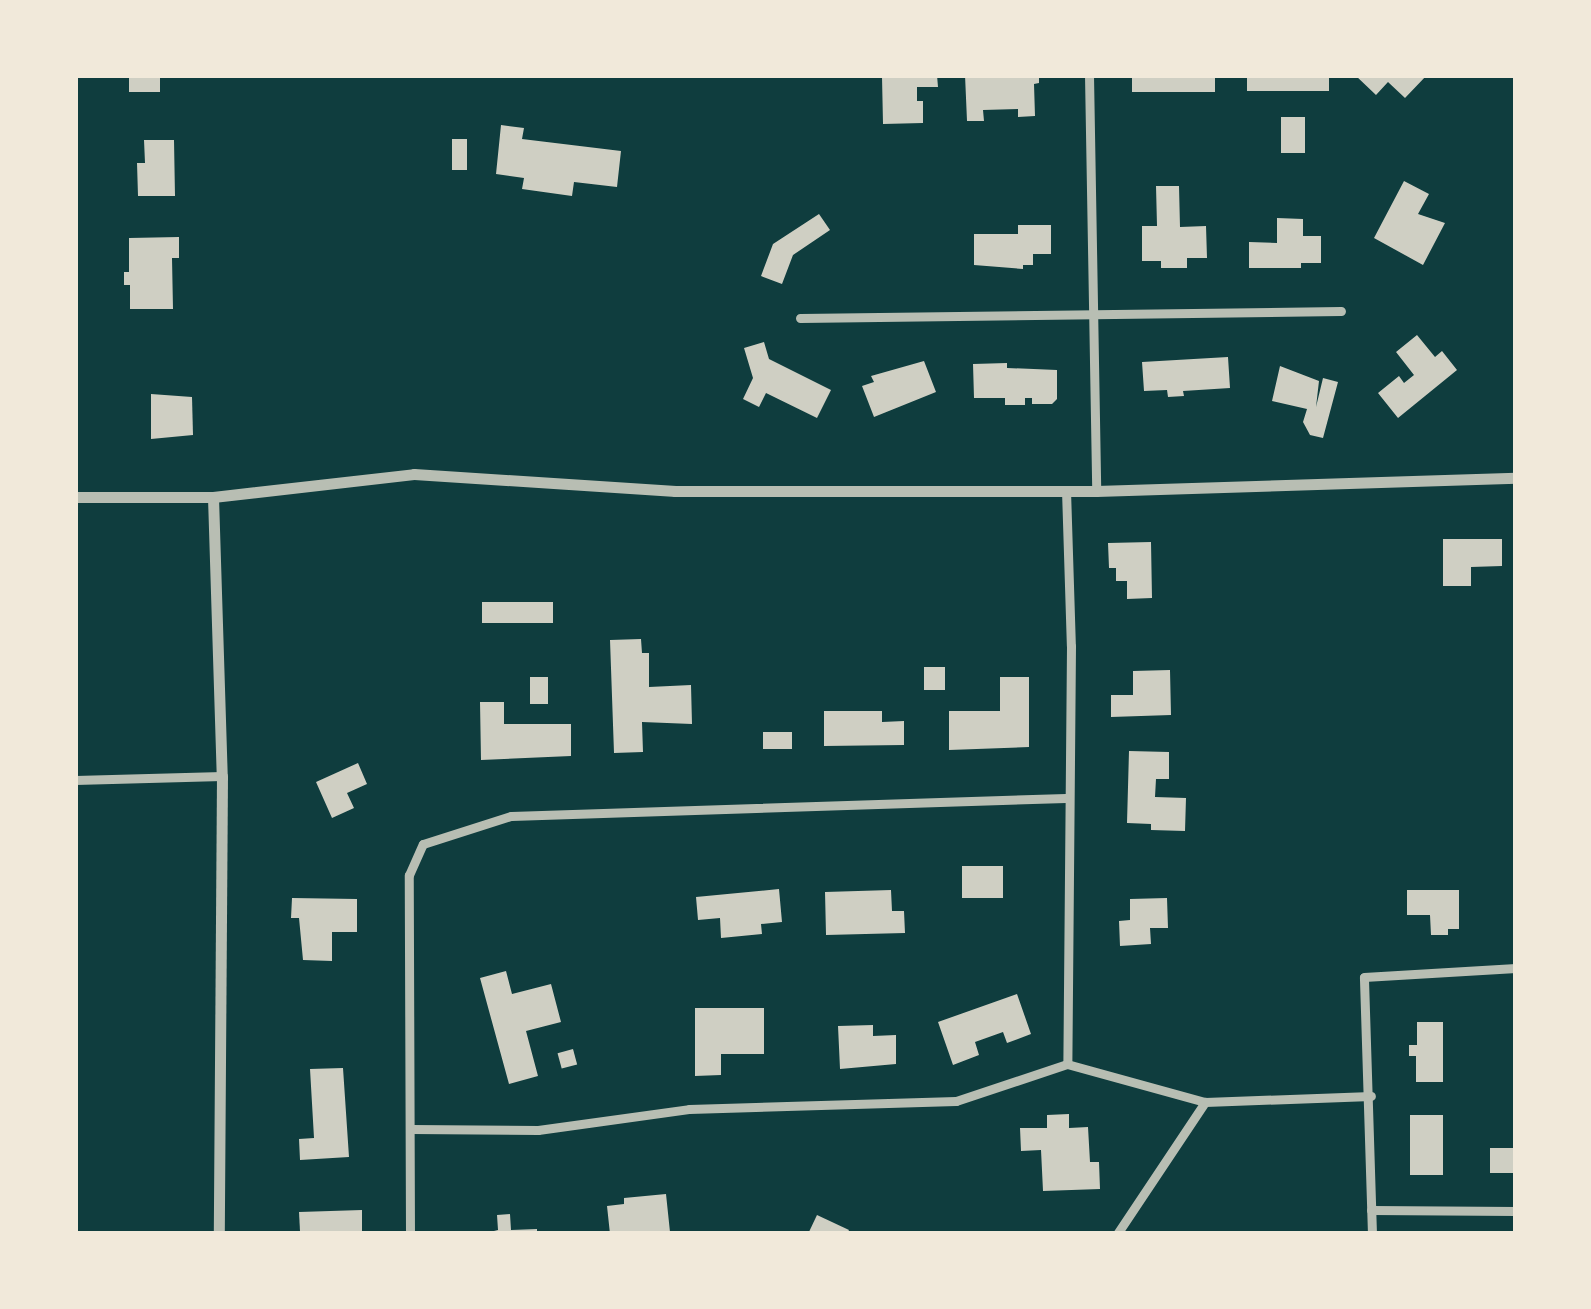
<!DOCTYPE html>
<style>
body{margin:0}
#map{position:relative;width:1591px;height:1309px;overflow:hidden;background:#0f3d3e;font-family:Commissioner,sans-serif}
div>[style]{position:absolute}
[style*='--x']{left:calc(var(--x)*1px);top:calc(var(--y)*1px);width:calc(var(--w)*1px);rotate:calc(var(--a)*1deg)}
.building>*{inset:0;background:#cfcfc3;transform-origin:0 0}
.minor>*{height:9px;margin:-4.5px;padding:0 4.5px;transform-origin:4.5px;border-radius:4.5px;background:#b8beb3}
.tertiary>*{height:11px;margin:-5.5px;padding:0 5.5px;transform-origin:5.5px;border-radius:5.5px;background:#b8beb3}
span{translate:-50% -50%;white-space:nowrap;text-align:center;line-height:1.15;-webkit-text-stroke:10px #f1e9da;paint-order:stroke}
.frame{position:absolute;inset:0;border:78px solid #f1e9da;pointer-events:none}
</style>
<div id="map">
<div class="building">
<i style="left:129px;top:75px;width:31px;height:17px"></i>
<i style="clip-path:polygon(887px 75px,937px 75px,938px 87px,917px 87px,917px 101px,923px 101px,923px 123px,883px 124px,882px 77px)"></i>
<i style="clip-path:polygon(965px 75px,1039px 75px,1039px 83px,1034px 84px,1035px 116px,1018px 117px,1018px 109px,983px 110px,984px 121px,967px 121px)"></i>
<i style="left:1132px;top:75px;width:83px;height:17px"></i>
<i style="left:1247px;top:75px;width:82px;height:16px"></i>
<i style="clip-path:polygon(1355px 75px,1427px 75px,1405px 98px,1388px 82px,1376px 95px)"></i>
<i style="left:1281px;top:117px;width:24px;height:36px"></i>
<i style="clip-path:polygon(501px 125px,524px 128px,522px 139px,621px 151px,617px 187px,574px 182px,572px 196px,522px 189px,524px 178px,496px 174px)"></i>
<i style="left:452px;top:139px;width:15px;height:31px"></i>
<i style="clip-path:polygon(144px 140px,174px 140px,175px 196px,138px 196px,137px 163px,145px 163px)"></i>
<i style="clip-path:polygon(1404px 181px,1429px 194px,1418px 214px,1445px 223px,1423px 265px,1374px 238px)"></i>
<i style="clip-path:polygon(1156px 186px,1179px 186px,1180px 227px,1206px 226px,1207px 258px,1187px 258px,1187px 268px,1161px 268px,1161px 261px,1142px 261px,1142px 226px,1157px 226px)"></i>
<i style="clip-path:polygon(819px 214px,830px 230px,793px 255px,782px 284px,761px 276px,773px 244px)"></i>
<i style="clip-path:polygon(1277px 218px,1303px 219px,1303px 236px,1321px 236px,1321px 263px,1301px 263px,1301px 268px,1249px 268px,1249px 242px,1277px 243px)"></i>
<i style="clip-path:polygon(1018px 225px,1051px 225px,1051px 254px,1033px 254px,1033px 265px,1023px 265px,1023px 269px,974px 265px,974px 234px,1018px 234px)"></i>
<i style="clip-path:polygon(179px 237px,179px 258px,172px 258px,173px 309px,130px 309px,130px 285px,124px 285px,124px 272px,129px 272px,129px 238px)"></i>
<i style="clip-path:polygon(1417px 335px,1435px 357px,1442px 351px,1457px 370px,1398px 418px,1378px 393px,1399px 376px,1404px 383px,1414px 375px,1396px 352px)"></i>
<i style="clip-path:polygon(764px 342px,769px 359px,831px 390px,817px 418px,766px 393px,759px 407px,743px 399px,753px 378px,744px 348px)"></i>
<i style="clip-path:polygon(1228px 357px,1230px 388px,1183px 391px,1184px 396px,1168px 397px,1167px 390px,1144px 391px,1142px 362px)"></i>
<i style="clip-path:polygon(924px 361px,936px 392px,874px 417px,862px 386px,874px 382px,871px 376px)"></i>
<i style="clip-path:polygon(1007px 363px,1007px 368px,1057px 370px,1057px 399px,1052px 404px,1032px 404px,1032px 398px,1025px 398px,1025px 405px,1005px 405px,1005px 398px,974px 398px,973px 364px)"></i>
<i style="clip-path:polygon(1280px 366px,1319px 381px,1316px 407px,1323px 378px,1338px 382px,1323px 438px,1310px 435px,1303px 422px,1307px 409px,1272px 401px)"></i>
<i style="clip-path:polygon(151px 394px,192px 397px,193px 435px,151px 439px)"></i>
<i style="clip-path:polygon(1443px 539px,1502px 539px,1502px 566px,1471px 567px,1471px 586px,1443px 586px)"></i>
<i style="clip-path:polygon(1151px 542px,1152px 598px,1127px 599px,1127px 581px,1116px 581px,1116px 568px,1109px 568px,1108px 543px)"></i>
<i style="left:482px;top:602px;width:71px;height:21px"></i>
<i style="clip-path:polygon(641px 639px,642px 653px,649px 653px,649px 687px,691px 685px,692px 724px,642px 722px,643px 752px,614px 753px,610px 640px)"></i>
<i style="left:924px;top:667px;width:21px;height:23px"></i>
<i style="clip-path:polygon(1170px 670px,1171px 715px,1111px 717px,1111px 695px,1133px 695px,1133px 671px)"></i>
<i style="left:530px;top:677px;width:18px;height:27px"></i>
<i style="clip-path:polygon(1000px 677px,1029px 677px,1029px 747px,949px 750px,949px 711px,1000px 711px)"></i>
<i style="clip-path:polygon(480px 702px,504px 702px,504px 724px,571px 724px,571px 756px,481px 760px)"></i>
<i style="clip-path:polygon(824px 711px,882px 711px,882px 722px,904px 721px,904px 745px,824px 746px)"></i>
<i style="left:763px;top:732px;width:29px;height:17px"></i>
<i style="clip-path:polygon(1129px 751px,1169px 752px,1169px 779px,1156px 779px,1155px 797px,1186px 798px,1185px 831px,1151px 830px,1151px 824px,1127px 823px)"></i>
<i style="clip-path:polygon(358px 763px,367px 784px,347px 793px,354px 808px,332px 818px,316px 782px)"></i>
<i style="left:962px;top:866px;width:41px;height:32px"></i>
<i style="clip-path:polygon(779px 889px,782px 922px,761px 924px,762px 934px,721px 938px,720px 918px,698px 920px,696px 897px)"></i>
<i style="clip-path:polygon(891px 890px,892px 911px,904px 911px,905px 933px,826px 935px,825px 892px)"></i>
<i style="clip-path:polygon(1407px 890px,1459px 890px,1459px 929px,1448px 929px,1448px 935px,1431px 935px,1430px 915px,1407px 915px)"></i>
<i style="clip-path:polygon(292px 898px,357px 899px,357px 932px,332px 932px,332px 961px,303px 960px,299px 918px,291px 918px)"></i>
<i style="clip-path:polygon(1167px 898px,1168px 928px,1150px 928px,1151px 944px,1120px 946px,1119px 921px,1130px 920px,1130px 899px)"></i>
<i style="clip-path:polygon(506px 971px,512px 994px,551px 984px,561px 1022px,526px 1031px,538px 1076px,509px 1084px,480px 978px)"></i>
<i style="clip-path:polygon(1017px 994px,1031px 1034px,1007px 1043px,1003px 1032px,975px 1042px,979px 1055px,953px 1065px,938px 1022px)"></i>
<i style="clip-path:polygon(695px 1008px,764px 1008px,764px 1054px,721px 1054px,721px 1075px,695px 1076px)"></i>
<i style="clip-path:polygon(1417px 1022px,1443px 1022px,1443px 1082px,1416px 1082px,1416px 1056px,1409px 1056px,1409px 1045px,1417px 1045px)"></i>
<i style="clip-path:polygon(873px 1025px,873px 1036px,896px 1035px,896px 1064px,840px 1069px,838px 1026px)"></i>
<i style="left:573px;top:1049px;width:16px;height:16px;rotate:75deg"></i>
<i style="clip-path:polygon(343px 1068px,349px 1157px,300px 1160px,299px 1139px,314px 1138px,310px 1069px)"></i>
<i style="clip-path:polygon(1069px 1114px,1069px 1128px,1088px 1127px,1090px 1162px,1099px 1162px,1100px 1189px,1043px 1191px,1041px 1150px,1021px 1151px,1020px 1128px,1047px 1128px,1047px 1115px)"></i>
<i style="left:1410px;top:1115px;width:33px;height:60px"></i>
<i style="left:1516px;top:1148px;width:25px;height:26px;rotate:90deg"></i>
<i style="clip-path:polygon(666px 1194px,670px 1232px,610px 1234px,607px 1206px,624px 1204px,624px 1198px)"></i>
<i style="clip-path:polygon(362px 1210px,362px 1234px,300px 1231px,299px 1212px)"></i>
<i style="clip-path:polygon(510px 1214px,511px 1230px,537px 1229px,537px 1234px,482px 1234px,498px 1230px,497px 1215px)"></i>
<i style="clip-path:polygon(817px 1215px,849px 1230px,847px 1234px,808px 1234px)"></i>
</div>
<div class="minor">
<i style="--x:1089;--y:75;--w:416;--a:89"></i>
<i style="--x:800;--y:318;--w:541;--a:-0.74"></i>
<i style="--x:1066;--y:490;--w:156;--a:88.2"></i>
<i style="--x:1071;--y:646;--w:418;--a:90.5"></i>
<i style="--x:75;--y:780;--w:147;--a:-1.6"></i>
<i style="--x:411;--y:1129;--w:127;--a:0.5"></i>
<i style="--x:538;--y:1130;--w:152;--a:-7.9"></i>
<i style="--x:689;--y:1109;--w:267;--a:-1.7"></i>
<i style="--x:956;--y:1101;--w:117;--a:-18.4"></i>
<i style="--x:1067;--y:1064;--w:143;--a:15.4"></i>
<i style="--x:1205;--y:1102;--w:166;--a:-2.1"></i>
<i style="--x:1371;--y:1210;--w:145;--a:0.4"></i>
<i style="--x:410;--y:1234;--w:359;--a:-90.2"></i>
<i style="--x:409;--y:875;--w:34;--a:-66"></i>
<i style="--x:423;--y:844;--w:92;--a:-17.7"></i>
<i style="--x:511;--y:816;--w:555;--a:-1.86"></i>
<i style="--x:1117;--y:1234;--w:159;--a:-56.3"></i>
<i style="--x:1372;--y:1234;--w:257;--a:-91.8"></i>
<i style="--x:1364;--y:977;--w:152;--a:-3.4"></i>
</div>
<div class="tertiary">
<i style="--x:75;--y:497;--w:138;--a:0"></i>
<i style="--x:213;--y:497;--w:202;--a:-6.5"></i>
<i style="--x:414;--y:474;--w:262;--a:3.7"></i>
<i style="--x:675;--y:491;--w:421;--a:0"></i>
<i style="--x:1096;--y:491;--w:420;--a:-1.8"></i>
<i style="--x:213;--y:497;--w:279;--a:88.2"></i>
<i style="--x:222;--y:776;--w:458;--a:90.4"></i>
</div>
<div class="frame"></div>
</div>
